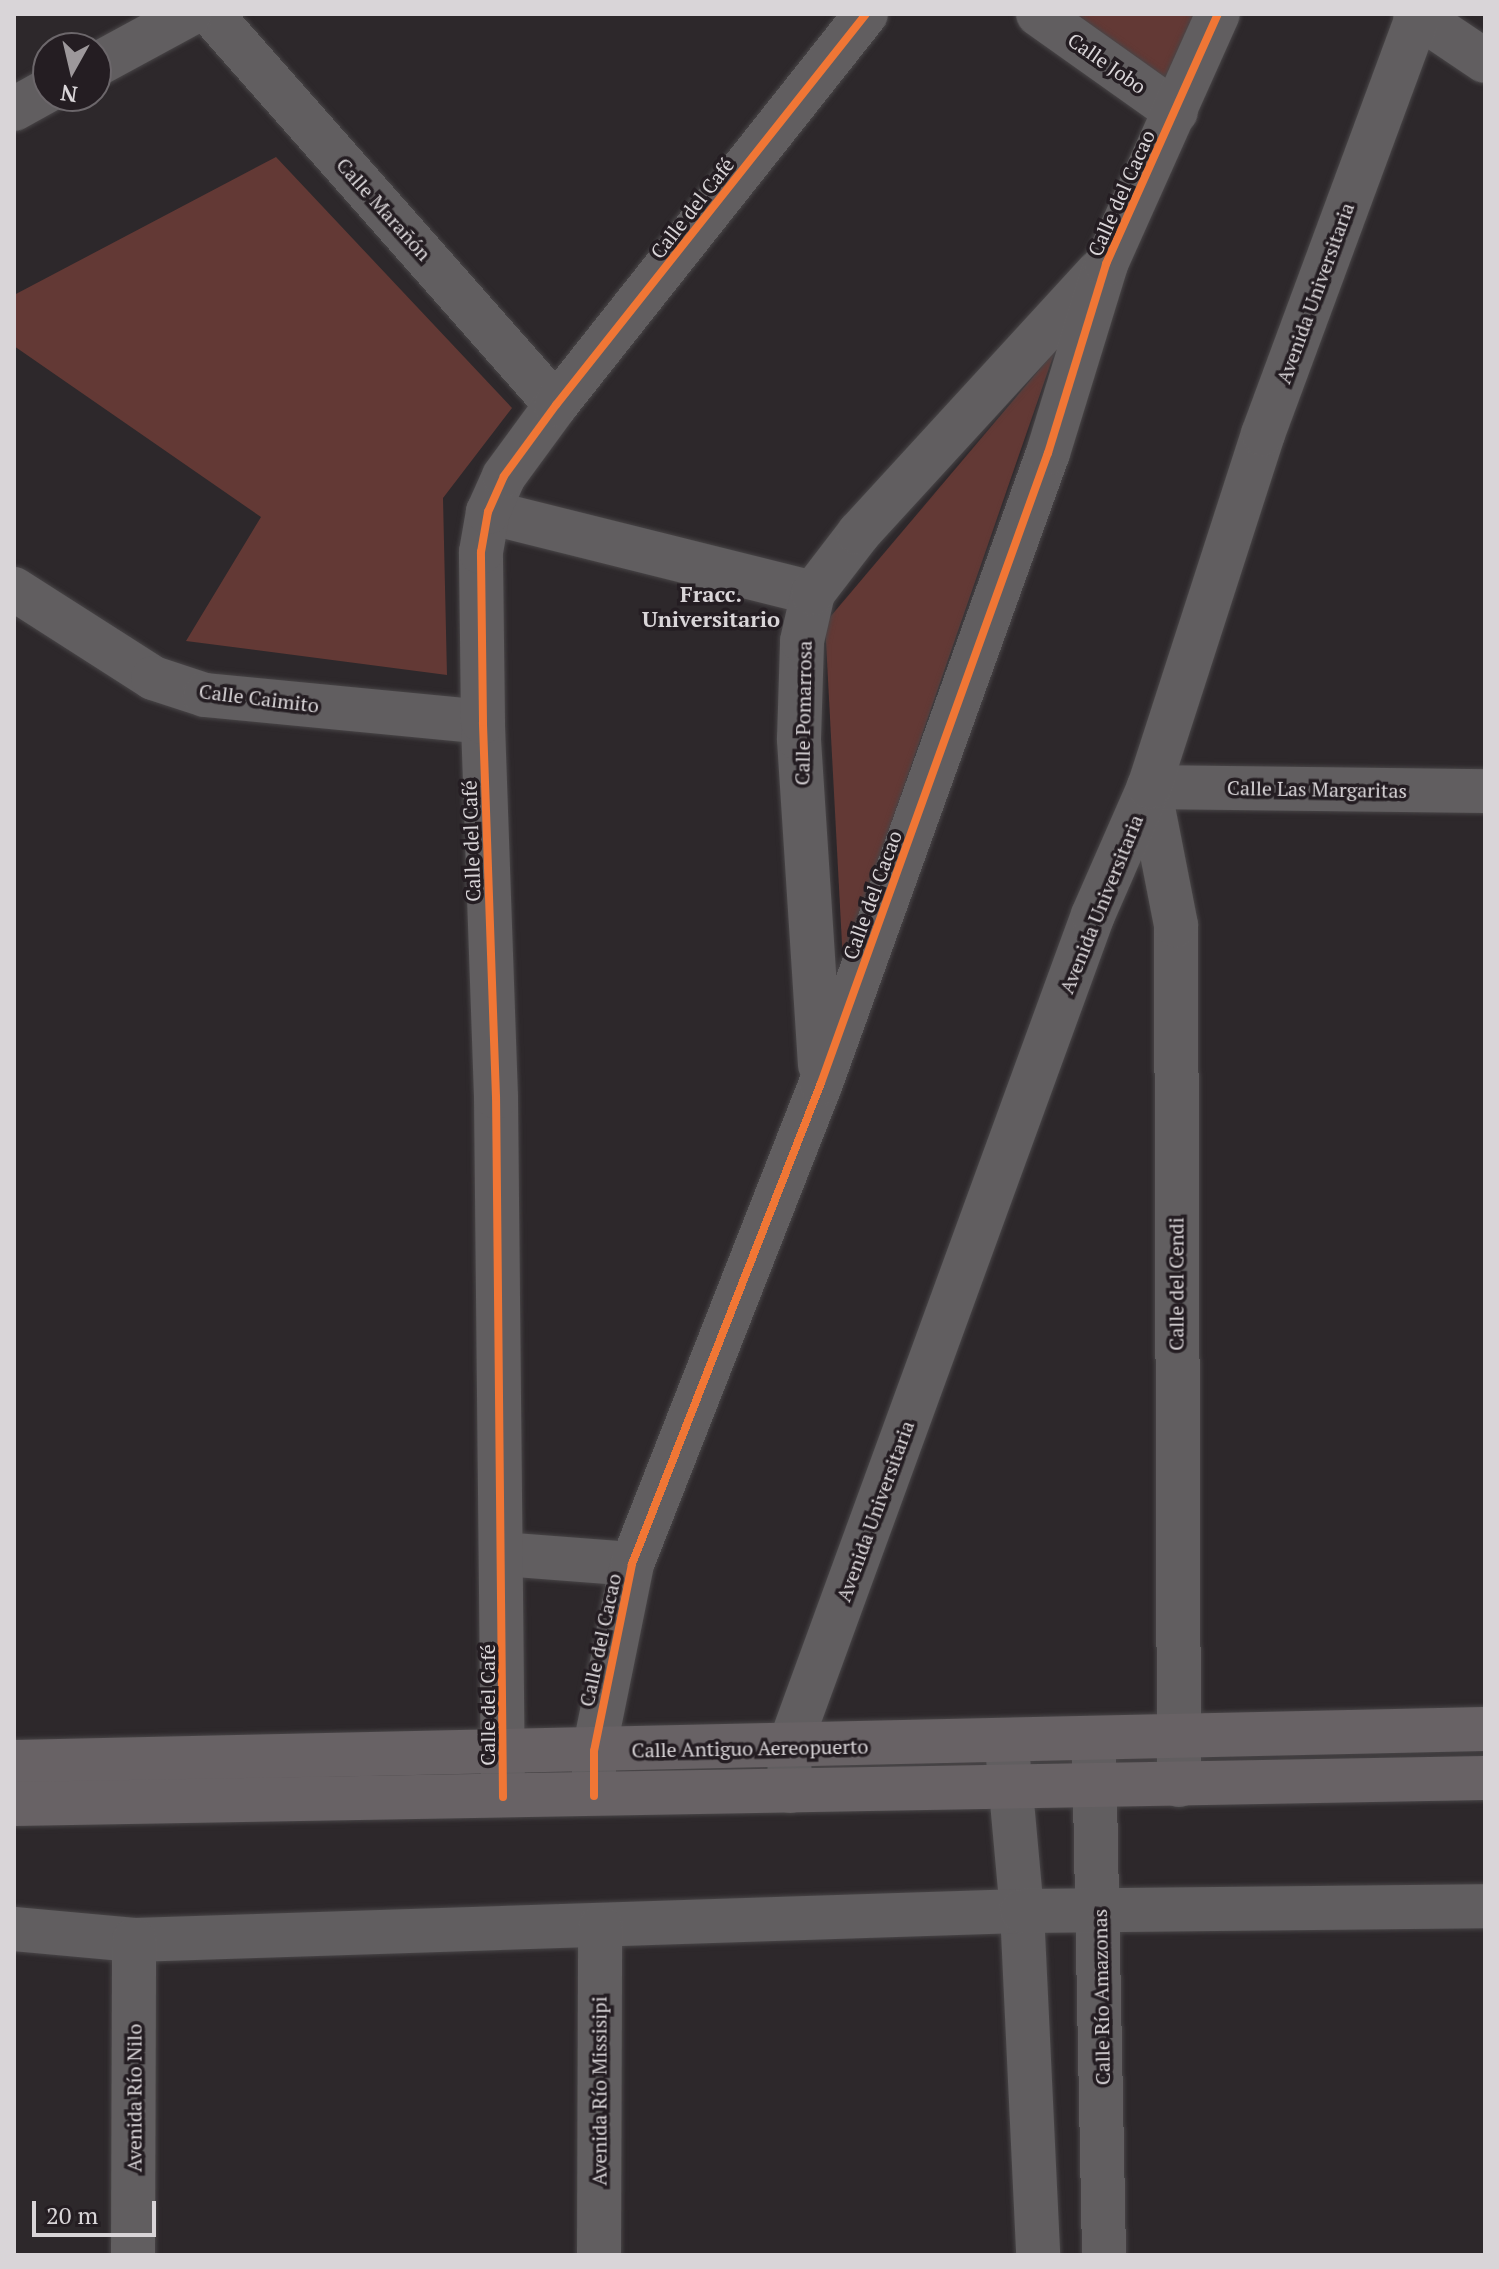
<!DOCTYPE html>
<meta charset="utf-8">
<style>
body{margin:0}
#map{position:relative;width:1499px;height:2269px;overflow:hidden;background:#2d282b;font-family:"PT Serif",serif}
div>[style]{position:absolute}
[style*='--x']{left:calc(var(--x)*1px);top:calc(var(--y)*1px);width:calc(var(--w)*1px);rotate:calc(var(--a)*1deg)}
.green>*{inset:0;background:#633935}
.roads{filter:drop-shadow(0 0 2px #484547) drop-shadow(0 0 2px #484547)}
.minor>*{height:44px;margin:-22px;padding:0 22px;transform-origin:22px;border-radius:22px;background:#615e60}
.secondary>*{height:44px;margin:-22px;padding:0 22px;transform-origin:22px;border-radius:22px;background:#686265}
.cycleway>*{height:8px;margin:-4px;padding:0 4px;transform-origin:4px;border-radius:4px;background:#f07635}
span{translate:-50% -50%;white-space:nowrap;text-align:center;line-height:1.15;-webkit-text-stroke:7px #241d22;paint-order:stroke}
.street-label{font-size:20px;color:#d9d5d8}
.neighbourhood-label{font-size:22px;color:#d9d5d8;font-weight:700}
.frame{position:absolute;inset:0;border:16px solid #d9d5d8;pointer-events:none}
.north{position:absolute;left:32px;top:32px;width:80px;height:80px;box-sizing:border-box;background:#241d22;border:2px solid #6c676b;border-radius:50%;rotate:188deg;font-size:22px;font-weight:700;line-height:32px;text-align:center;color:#d9d5d8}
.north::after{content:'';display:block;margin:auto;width:28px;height:36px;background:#9d989b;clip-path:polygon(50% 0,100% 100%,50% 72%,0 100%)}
.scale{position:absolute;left:32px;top:2201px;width:124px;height:36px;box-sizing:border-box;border:4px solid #d9d5d8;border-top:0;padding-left:10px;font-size:24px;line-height:28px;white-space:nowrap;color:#d9d5d8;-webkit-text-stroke:6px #241d22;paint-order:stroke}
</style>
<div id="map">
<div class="green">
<i style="clip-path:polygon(1069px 14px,1194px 14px,1165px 81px)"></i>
<i style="clip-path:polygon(276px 157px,512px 408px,443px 498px,447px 675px,186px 641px,261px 517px,14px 346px,14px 295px)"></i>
<i style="clip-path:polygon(1055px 351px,843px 963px,825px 623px)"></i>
</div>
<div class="roads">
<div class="minor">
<i style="--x:211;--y:14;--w:521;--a:48.58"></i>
<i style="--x:1038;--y:14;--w:169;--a:35.4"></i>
<i style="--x:1415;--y:14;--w:84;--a:33.9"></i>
<i style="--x:96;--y:65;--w:107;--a:-28.5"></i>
<i style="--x:14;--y:109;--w:39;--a:-29"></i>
<i style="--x:488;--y:512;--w:335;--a:14"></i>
<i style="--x:14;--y:589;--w:165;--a:32.6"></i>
<i style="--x:153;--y:678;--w:55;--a:18.1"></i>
<i style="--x:205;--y:695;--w:279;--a:5.5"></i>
<i style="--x:820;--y:1065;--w:327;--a:-93.7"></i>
<i style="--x:799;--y:739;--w:98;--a:-88.2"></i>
<i style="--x:802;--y:641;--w:49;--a:-77.1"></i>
<i style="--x:813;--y:593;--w:76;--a:-52.5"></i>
<i style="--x:859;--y:533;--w:354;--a:-47.5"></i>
<i style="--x:503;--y:1554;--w:129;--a:4.4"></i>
<i style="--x:1094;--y:1746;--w:509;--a:88.87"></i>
<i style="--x:1007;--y:1747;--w:165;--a:84.8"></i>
<i style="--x:1022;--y:1911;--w:344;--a:87.3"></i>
<i style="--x:1179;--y:1785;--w:860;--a:-90.2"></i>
<i style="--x:1176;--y:925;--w:141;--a:-101.1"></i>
<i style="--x:1149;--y:787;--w:336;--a:0.7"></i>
<i style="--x:594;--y:1786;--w:35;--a:-90"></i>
<i style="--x:594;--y:1751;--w:191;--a:-78.5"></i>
<i style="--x:632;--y:1564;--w:517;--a:-68.55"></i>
<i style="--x:821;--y:1083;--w:670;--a:-70.19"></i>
<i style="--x:1048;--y:453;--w:198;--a:-72.9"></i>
<i style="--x:1106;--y:264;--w:274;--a:-65.9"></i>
<i style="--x:503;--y:1790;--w:693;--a:-90.58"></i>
<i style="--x:496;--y:1097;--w:375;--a:-92"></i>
<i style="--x:483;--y:722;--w:170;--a:-90.7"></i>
<i style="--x:481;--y:552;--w:41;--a:-80.1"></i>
<i style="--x:488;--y:512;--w:39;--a:-66"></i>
<i style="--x:504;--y:476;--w:88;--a:-53.8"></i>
<i style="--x:556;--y:405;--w:499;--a:-51.6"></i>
<i style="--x:790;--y:1791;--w:44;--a:-91.3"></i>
<i style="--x:789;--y:1747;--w:886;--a:-69.93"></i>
<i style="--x:1093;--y:915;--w:140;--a:-66.4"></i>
<i style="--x:1149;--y:787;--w:371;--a:-72.1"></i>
<i style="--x:1263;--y:434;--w:446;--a:-69.7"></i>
<i style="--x:14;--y:1929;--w:121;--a:5.2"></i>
<i style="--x:134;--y:1940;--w:888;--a:-1.87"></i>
<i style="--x:1022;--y:1911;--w:463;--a:-0.6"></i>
<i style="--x:133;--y:2255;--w:315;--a:-89.8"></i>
<i style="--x:599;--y:2255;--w:328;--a:-89.8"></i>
</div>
<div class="secondary">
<i style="--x:14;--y:1762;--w:1471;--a:-1.29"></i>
<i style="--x:14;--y:1804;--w:1471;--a:-1.01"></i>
</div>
</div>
<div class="cycleway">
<i style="--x:594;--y:1796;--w:45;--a:-90"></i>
<i style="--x:594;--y:1751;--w:191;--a:-78.5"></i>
<i style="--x:632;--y:1564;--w:517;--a:-68.55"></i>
<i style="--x:821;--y:1083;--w:670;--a:-70.19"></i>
<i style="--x:1048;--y:453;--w:198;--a:-72.9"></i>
<i style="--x:1106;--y:264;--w:274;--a:-65.9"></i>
<i style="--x:503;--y:1797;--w:700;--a:-90.57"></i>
<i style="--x:496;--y:1097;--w:375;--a:-92"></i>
<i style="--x:483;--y:722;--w:170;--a:-90.7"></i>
<i style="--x:481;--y:552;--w:41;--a:-80.1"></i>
<i style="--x:488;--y:512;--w:39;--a:-66"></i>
<i style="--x:504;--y:476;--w:88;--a:-53.8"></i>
<i style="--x:556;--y:405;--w:499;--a:-51.6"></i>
</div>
<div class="street-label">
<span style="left:1107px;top:63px;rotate:35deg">Calle Jobo</span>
<span style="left:1121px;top:193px;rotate:-66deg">Calle del Cacao</span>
<span style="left:692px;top:208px;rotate:-52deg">Calle del Café</span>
<span style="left:384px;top:209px;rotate:48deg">Calle Marañón</span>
<span style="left:1315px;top:293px;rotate:-70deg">Avenida Universitaria</span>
<span style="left:259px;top:698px;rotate:7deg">Calle Caimito</span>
<span style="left:803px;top:713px;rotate:-89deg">Calle Pomarrosa</span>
<span style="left:1317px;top:789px;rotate:1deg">Calle Las Margaritas</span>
<span style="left:471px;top:841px;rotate:-92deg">Calle del Café</span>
<span style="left:872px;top:895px;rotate:-70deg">Calle del Cacao</span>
<span style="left:1101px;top:904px;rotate:-68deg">Avenida Universitaria</span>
<span style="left:1176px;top:1284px;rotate:-90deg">Calle del Cendi</span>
<span style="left:875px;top:1511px;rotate:-70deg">Avenida Universitaria</span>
<span style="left:600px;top:1640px;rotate:-78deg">Calle del Cacao</span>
<span style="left:487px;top:1705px;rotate:-90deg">Calle del Café</span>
<span style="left:750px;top:1748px;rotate:-1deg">Calle Antiguo Aereopuerto</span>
<span style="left:1101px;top:1997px;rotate:-91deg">Calle Río Amazonas</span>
<span style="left:599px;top:2091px;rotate:-90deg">Avenida Río Missisipi</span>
<span style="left:134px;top:2098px;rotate:-90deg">Avenida Río Nilo</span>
</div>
<div class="neighbourhood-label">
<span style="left:711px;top:606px">Fracc.<br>Universitario</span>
</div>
<div class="frame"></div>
<div class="north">N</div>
<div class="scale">20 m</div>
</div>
